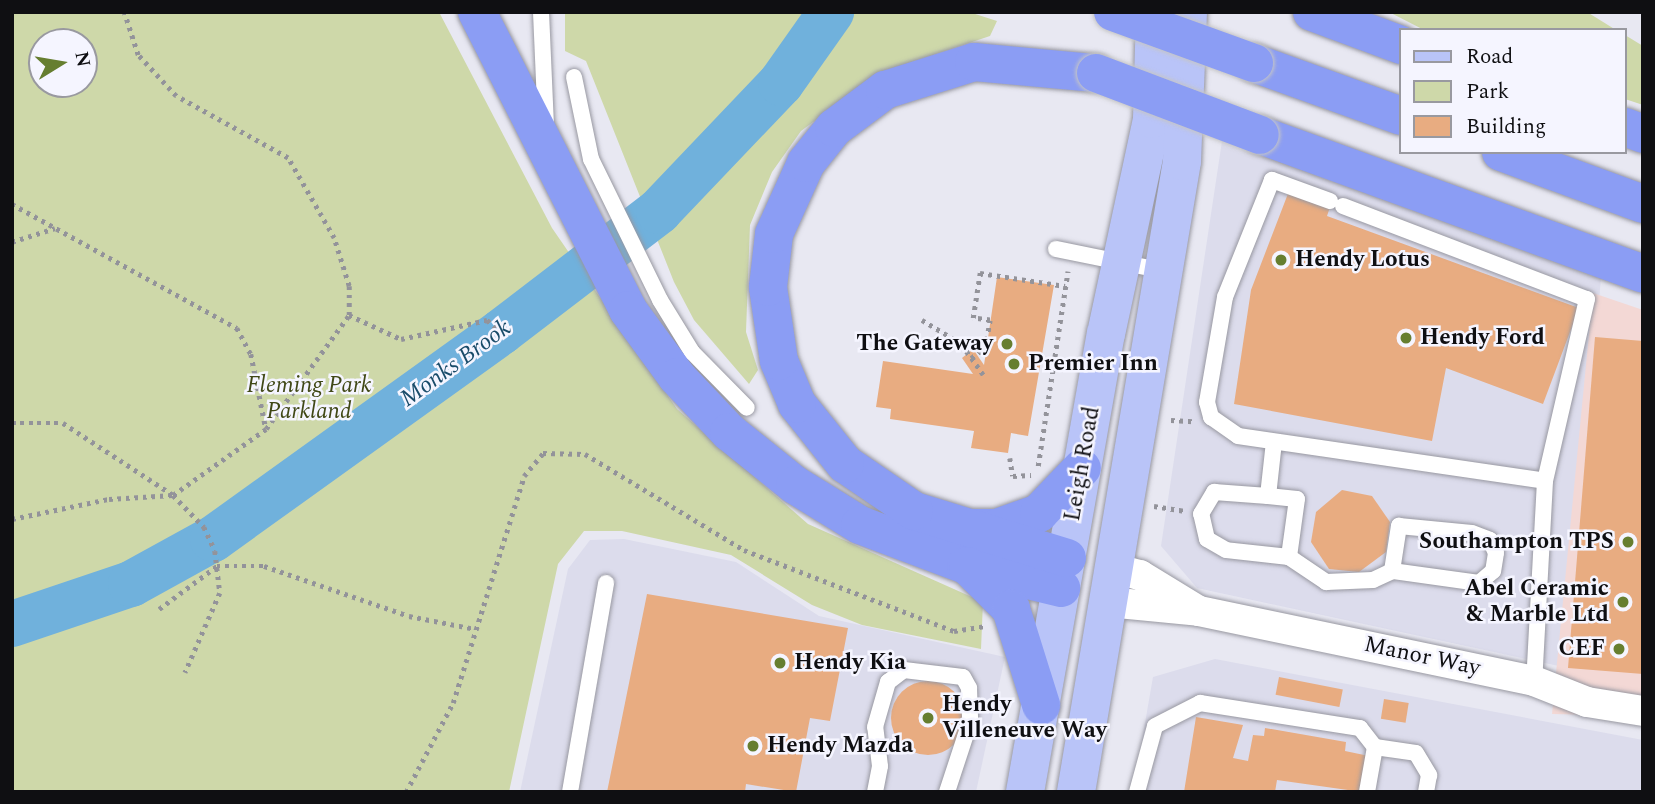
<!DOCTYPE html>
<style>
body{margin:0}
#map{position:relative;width:1655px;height:804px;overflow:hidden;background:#e8e8f2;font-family:Spectral,serif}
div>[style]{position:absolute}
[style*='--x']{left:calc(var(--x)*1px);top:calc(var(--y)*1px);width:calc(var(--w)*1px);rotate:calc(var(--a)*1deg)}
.built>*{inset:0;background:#dcdcec}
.industrial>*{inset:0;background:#f3d8d5}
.green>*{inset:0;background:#ced8a9}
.river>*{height:46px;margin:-23px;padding:0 23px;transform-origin:23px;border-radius:23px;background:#70b1dc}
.building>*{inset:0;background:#e8ac81;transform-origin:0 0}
.round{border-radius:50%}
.path>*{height:4.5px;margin-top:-2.25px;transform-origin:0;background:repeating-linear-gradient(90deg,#93939a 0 3.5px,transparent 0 8.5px)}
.roads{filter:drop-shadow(0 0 2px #9898a1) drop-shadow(0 0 2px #9898a1)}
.lane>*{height:16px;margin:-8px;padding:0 8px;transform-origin:8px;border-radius:8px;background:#fff}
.street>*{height:30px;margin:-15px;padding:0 15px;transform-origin:15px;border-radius:15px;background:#fff}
.primary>*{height:38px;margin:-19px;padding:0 19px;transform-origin:19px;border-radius:19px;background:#b9c4f8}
.highway>*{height:38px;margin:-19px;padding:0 19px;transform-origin:19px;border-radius:19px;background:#8b9df4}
.bridges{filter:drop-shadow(0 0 2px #c5c5c6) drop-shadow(0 0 2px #c5c5c6)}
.highway-bridge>*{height:38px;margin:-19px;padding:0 19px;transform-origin:19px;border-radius:19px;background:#8b9df4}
.dots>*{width:19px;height:19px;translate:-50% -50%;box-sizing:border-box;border:4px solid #f5f5ff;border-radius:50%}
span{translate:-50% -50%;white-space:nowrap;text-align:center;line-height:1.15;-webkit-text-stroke:5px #f5f5ff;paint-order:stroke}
.poi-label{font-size:23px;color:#0f0f12;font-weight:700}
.left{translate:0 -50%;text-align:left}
.right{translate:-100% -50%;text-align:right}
.park-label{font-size:23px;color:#404816;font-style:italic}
.street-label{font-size:23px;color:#0f0f12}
.water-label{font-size:24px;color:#1a4c6a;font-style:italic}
.frame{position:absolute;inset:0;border:14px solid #0f0f12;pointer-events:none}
.legend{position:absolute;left:1399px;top:28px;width:228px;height:126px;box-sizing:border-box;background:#f5f5ff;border:2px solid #9999a0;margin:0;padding:9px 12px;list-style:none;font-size:21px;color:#0f0f12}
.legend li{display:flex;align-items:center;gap:14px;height:35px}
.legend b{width:35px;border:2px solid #9999a0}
.north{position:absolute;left:28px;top:28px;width:70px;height:70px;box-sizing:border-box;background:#f5f5ff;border:2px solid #9999a0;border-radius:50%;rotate:79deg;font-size:19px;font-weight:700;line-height:28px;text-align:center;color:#0f0f12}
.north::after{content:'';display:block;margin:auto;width:24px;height:32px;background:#667e30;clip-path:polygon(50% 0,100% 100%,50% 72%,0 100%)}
</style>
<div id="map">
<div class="built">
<i style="clip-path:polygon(1222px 141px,1601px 278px,1568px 668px,1197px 588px,1161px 546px)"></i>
<i style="clip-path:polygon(624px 539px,736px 562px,819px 616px,1005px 657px,976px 792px,520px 792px,568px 569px,590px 540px)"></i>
<i style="clip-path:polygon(1215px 659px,1643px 740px,1643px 792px,1133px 792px,1153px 677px)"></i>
</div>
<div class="industrial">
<i style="clip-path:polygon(1593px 293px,1643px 310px,1643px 716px,1552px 714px)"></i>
</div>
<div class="green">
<i style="clip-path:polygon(evenodd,12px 12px,439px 12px,552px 228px,677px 409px,808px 524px,983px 602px,981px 649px,862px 625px,812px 605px,731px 555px,622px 531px,584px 531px,558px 564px,509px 792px,12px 792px,12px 12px,42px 42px,84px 42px,84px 84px,42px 84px,42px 42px)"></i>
<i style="clip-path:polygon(565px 12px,969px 12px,997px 21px,990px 36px,879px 73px,801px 131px,772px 172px,750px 225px,746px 332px,758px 370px,749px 384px,694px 320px,674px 282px,586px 61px,565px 51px)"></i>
<i style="clip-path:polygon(1389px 12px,1587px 12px,1616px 30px,1424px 30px)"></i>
<i style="clip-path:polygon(1625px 35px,1643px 46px,1643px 105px,1625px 99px)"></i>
</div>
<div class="river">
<i style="--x:12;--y:624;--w:126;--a:-18.6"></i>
<i style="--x:131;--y:584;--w:94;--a:-28.8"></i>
<i style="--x:213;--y:539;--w:355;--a:-35.7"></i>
<i style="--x:501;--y:332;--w:199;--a:-37.4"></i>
<i style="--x:659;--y:211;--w:177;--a:-46.4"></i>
<i style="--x:781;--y:83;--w:87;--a:-54.8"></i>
</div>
<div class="building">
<i style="clip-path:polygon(1289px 191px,1330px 207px,1327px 216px,1579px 308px,1543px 404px,1446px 368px,1432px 441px,1234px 404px,1251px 290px)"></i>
<i style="clip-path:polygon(997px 277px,1054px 285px,1028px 436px,1011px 433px,1008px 453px,971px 448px,974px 431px,890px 419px,891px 409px,876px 407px,883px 361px,973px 374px,962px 358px,973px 349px,984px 365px)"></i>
<i style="clip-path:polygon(1595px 337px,1643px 341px,1643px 674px,1568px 668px)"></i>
<i style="clip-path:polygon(1342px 490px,1372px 496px,1390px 522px,1386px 552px,1359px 572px,1329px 569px,1311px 542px,1316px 512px)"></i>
<i style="clip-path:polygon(647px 594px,848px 628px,830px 721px,810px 718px,796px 792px,746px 784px,745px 792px,607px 792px)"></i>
<i style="left:1279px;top:677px;width:65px;height:18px;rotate:11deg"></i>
<i class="round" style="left:891px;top:681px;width:74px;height:74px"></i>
<i style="left:1384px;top:699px;width:25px;height:20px;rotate:9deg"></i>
<i style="clip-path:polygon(1196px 717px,1243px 725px,1233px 758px,1248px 761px,1253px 735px,1264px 736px,1265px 728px,1346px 742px,1345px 751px,1369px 756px,1362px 792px,1277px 780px,1275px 792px,1184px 792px)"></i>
</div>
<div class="path">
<i style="--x:12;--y:204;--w:257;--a:28.9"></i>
<i style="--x:237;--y:328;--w:30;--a:62"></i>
<i style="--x:251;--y:354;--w:76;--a:78.7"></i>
<i style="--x:12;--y:242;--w:45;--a:-18"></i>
<i style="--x:349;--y:315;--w:57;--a:24.8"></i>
<i style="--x:401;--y:339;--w:88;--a:-12.5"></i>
<i style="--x:487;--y:320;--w:18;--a:41"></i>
<i style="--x:922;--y:320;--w:47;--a:31"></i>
<i style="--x:962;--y:344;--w:17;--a:57"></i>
<i style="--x:983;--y:375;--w:21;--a:-125"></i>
<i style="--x:971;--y:358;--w:17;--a:-36"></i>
<i style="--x:985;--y:348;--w:28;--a:-80"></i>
<i style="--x:990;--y:320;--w:17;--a:-173"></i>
<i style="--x:973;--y:318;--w:46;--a:-81.2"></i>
<i style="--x:980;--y:273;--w:86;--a:8.7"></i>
<i style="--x:1171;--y:420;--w:22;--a:3"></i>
<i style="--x:12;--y:423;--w:51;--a:0"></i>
<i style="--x:63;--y:423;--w:131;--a:33.2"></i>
<i style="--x:173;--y:495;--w:45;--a:45.9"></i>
<i style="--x:204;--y:527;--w:26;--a:65"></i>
<i style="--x:215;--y:551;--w:42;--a:83.2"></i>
<i style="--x:220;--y:593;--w:87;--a:113.6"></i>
<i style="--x:1010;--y:458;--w:18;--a:81"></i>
<i style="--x:1013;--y:476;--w:18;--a:-3"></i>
<i style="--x:1038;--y:466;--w:197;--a:-81.3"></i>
<i style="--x:1154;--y:506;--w:30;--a:9"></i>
<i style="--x:12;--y:519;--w:99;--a:-11.7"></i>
<i style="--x:109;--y:499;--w:64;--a:-3.6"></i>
<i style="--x:173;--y:495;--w:114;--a:-35.4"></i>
<i style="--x:266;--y:429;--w:141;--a:-53.9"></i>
<i style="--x:349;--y:315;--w:29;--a:-90"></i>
<i style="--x:349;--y:286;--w:50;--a:-107.4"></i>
<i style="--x:334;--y:238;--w:92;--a:-119.9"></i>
<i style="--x:288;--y:158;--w:128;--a:-151"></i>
<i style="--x:176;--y:96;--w:56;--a:-132.8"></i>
<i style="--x:138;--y:55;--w:45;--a:-108"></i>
<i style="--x:159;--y:609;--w:72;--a:-36.6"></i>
<i style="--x:217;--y:566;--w:47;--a:0"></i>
<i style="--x:264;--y:566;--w:153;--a:19"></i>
<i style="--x:409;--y:616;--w:67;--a:11.1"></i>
<i style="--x:406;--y:792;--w:101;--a:-62.2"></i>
<i style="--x:453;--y:703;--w:238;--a:-72.6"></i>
<i style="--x:524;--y:476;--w:30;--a:-50"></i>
<i style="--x:543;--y:453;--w:42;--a:1.4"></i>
<i style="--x:585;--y:454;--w:186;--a:31.1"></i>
<i style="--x:744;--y:550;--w:225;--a:21.1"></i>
<i style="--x:954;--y:631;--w:31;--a:-9"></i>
</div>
<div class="roads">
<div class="lane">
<i style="--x:541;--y:12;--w:115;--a:87.5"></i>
<i style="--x:574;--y:77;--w:84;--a:78.3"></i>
<i style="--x:591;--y:159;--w:157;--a:63.9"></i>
<i style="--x:660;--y:300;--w:61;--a:58.4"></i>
<i style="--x:692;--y:352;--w:78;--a:45.5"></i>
<i style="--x:1330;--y:201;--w:62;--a:-160.1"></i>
<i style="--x:1272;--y:180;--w:126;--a:111.9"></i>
<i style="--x:1225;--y:297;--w:107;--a:99.7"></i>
<i style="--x:1207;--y:402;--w:16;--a:75"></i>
<i style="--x:1211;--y:417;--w:33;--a:35"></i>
<i style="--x:1238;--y:436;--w:310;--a:8.3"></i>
<i style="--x:1343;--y:206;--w:261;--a:20.9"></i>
<i style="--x:1587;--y:299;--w:187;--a:103"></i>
<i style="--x:1545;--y:481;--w:200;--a:93.1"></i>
<i style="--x:1056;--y:249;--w:110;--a:11.5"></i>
<i style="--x:1268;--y:496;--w:29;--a:6"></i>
<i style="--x:1297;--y:499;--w:59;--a:97.9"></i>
<i style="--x:1289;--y:557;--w:63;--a:-173.7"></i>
<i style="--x:1226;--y:550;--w:22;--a:-150"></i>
<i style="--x:1207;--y:539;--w:26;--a:-103"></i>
<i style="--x:1201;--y:514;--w:26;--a:-59"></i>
<i style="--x:1214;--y:492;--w:54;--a:4.2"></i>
<i style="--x:1268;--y:496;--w:54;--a:-83.7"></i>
<i style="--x:1289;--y:557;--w:45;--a:34"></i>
<i style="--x:1326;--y:582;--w:47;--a:-2.4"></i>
<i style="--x:1373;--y:580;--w:21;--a:-25"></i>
<i style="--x:1392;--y:571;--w:46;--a:-81.2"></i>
<i style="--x:1399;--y:526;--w:73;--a:5.5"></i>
<i style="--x:1472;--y:533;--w:19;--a:21"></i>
<i style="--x:1490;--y:540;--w:14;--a:65"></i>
<i style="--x:1496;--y:553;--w:18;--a:99"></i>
<i style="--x:1493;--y:571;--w:18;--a:139"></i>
<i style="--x:1479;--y:583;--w:88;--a:-172.1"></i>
<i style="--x:570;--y:792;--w:212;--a:-80.2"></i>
<i style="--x:875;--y:792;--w:26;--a:-79"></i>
<i style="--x:880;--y:766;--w:39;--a:-97"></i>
<i style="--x:875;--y:727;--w:47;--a:-73.9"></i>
<i style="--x:888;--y:682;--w:20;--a:-37"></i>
<i style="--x:904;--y:670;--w:59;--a:6.8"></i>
<i style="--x:963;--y:677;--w:13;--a:61"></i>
<i style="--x:969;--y:688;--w:34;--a:88"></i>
<i style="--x:970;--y:722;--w:74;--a:108.2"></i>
<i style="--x:1137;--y:792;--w:68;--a:-74.7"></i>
<i style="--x:1155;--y:726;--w:51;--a:-27.1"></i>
<i style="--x:1200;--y:703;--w:162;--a:8.9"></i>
<i style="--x:1360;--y:728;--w:24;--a:52"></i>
<i style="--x:1375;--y:747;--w:41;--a:8.3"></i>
<i style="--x:1416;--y:753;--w:26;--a:59"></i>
<i style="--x:1429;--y:775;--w:17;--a:100"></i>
<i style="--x:1367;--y:792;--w:46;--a:-79.9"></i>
</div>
<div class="street">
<i style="--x:1113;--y:568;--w:28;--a:15"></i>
<i style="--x:1140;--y:575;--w:69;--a:31.4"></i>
<i style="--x:1108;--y:602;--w:91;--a:5.6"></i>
<i style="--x:1199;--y:611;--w:342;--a:11.8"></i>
<i style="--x:1534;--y:681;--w:57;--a:21.6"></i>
<i style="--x:1587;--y:702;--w:57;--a:9.1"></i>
</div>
<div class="primary">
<i style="--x:1025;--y:792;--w:465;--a:-80"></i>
<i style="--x:1106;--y:334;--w:220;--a:-77.9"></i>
<i style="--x:1152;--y:119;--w:107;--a:-88.4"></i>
<i style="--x:1076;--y:792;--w:640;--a:-80.46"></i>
<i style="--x:1182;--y:161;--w:149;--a:-87.7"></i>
</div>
<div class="highway">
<i style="--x:477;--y:12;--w:334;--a:63.1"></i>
<i style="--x:628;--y:310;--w:83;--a:53.8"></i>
<i style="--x:677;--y:377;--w:76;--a:46.6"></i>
<i style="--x:729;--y:432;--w:85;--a:38.8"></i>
<i style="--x:795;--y:485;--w:76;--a:31.6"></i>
<i style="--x:860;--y:525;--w:113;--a:20.7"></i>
<i style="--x:966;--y:565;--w:98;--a:13.6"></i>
<i style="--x:1312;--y:12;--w:95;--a:20.3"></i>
<i style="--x:1254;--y:63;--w:156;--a:19.8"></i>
<i style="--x:1625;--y:127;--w:19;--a:21"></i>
<i style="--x:1260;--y:135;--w:407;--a:19.9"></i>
<i style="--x:1501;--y:152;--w:151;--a:20.1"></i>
<i style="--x:971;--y:528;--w:26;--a:0"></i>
<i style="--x:997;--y:528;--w:45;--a:-19.7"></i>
<i style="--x:1039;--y:513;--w:62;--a:-46.3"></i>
<i style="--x:1067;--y:558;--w:160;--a:-162.9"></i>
<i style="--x:914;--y:511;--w:83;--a:-145.7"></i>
<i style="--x:845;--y:464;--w:77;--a:-128.7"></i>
<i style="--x:797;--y:404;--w:47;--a:-112.7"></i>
<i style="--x:779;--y:361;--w:75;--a:-98.5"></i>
<i style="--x:768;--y:287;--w:53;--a:-83.5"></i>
<i style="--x:774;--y:234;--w:78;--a:-65.7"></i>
<i style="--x:806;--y:163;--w:45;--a:-51.3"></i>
<i style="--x:834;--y:128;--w:64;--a:-36.7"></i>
<i style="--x:885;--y:90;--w:93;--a:-17.5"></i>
<i style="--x:974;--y:62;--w:122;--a:5.2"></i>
<i style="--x:968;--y:566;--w:61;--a:45"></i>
<i style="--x:1011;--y:609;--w:101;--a:72.6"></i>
</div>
</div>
<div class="bridges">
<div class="highway-bridge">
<i style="--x:1113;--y:12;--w:150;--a:19.9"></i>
<i style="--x:1096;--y:73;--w:175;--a:20.7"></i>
</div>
</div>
<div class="dots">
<i style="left:1281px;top:260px;background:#667e30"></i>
<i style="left:1406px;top:338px;background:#667e30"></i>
<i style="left:1007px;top:344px;background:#667e30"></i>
<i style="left:1014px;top:364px;background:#667e30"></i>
<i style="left:1628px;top:542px;background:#667e30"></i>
<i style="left:1623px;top:602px;background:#667e30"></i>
<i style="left:1619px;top:649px;background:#667e30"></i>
<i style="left:780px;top:663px;background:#667e30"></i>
<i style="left:928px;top:718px;background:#667e30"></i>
<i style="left:753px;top:746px;background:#667e30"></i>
</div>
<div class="poi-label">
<span class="left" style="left:1295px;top:260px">Hendy Lotus</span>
<span class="left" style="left:1420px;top:338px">Hendy Ford</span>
<span class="right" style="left:993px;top:344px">The Gateway</span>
<span class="left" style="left:1028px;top:364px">Premier Inn</span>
<span class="right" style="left:1614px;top:542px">Southampton TPS</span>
<span class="right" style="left:1609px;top:602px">Abel Ceramic<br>&amp; Marble Ltd</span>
<span class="right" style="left:1605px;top:649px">CEF</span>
<span class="left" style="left:794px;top:663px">Hendy Kia</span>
<span class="left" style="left:942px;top:718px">Hendy<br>Villeneuve Way</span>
<span class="left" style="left:767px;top:746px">Hendy Mazda</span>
</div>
<div class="park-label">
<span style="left:309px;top:399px">Fleming Park<br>Parkland</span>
</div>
<div class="street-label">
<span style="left:1083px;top:464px;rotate:-80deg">Leigh Road</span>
<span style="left:1422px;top:657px;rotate:12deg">Manor Way</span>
</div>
<div class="water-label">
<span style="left:456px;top:364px;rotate:-36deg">Monks Brook</span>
</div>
<div class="frame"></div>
<ul class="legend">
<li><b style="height:9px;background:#b9c4f8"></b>Road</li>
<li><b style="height:19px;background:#ced8a9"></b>Park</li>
<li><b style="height:19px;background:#e8ac81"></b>Building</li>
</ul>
<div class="north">N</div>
</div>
